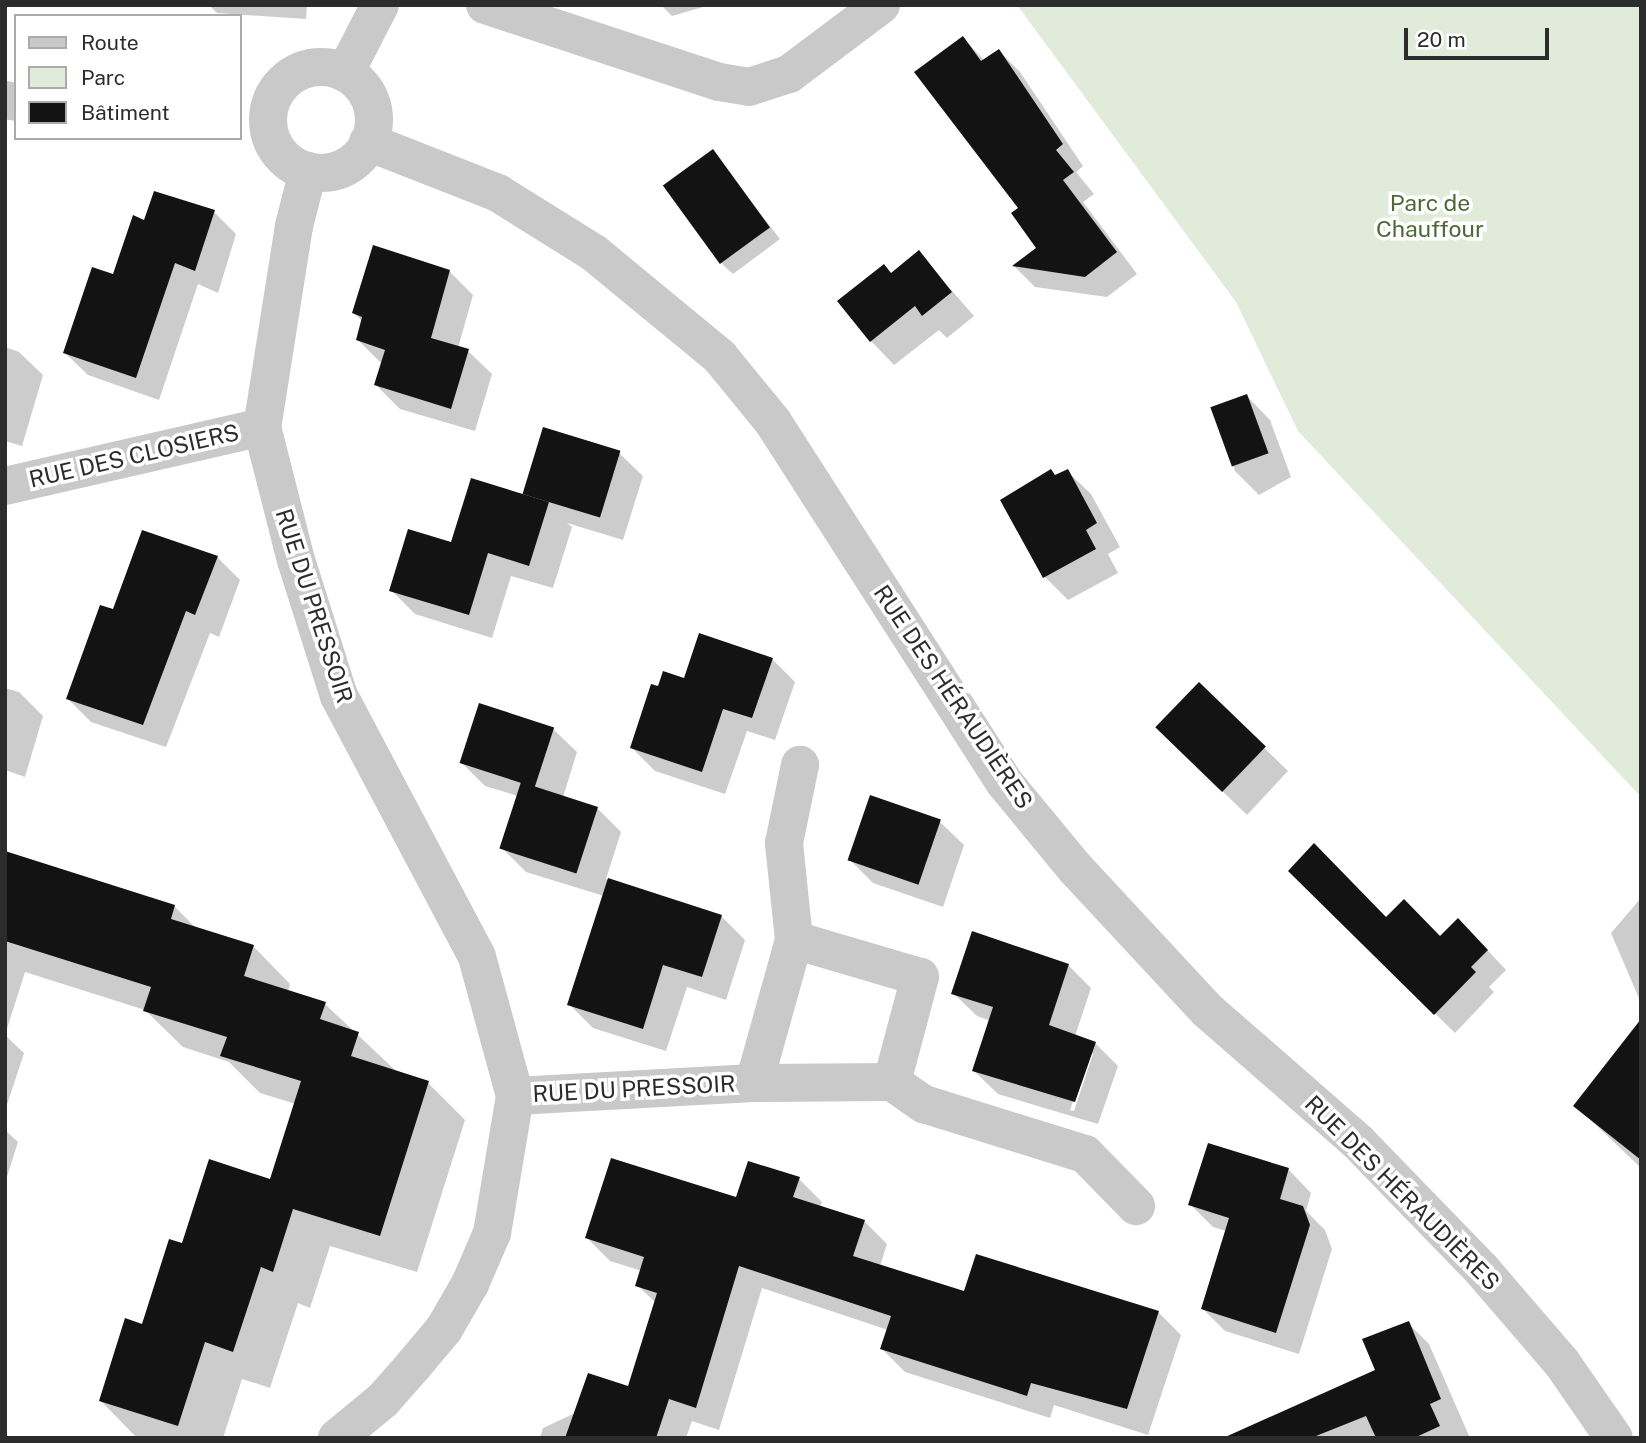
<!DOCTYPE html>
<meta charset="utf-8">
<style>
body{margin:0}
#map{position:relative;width:1646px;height:1443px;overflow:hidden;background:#fff;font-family:"Public Sans",sans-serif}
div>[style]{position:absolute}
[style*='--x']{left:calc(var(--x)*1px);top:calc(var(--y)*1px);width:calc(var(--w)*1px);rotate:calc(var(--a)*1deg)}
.green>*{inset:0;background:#e1ebd9}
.shadow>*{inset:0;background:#0003}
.building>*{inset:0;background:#131313;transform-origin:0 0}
.minor>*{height:38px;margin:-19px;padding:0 19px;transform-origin:19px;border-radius:19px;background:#c9c9c9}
.tertiary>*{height:38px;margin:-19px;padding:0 19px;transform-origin:19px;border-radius:19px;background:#c9c9c9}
.tertiary>.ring{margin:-19px;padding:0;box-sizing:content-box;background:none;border:38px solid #c9c9c9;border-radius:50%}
span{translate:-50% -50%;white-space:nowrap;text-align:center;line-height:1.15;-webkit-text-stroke:7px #fff;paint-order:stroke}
.park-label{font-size:23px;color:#4b6938}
.street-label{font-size:23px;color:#2c2c2c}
.frame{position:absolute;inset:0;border:7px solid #2c2c2c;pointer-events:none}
.legend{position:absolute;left:14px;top:14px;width:228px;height:126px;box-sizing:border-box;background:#fff;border:2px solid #ababab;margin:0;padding:9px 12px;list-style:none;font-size:21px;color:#2c2c2c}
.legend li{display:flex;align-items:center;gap:14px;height:35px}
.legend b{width:35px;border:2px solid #ababab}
.scale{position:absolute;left:1404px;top:28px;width:145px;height:32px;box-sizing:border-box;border:4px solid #2c2c2c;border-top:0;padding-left:9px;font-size:21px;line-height:24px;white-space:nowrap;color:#2c2c2c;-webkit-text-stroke:5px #fff;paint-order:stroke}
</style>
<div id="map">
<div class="green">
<i style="clip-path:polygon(1017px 5px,1641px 5px,1641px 797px,1298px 431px,1236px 302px)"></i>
</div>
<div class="shadow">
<i style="clip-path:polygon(209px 5px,307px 5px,306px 19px,217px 13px)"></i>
<i style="clip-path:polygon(661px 5px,710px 5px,672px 16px)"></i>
<i style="clip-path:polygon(963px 38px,985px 61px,999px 51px,1020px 72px,1083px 166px,1076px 172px,1094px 194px,1083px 202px,1137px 274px,1107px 297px,1035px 287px,1015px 267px,1039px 249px)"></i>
<i style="clip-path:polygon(712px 151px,780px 239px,733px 274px,721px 263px)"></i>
<i style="clip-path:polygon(214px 212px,236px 234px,218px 293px,198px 284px,159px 400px,88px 375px,65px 353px,145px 223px)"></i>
<i style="clip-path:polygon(919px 253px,974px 316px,947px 338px,939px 330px,894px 365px,871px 341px,892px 274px)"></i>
<i style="clip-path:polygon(449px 271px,473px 295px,458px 348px,468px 351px,492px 374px,475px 431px,400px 409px,376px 385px,381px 363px,358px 340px,363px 322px,354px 313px)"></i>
<i style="clip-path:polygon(5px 347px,19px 352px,43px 375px,22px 446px,5px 441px)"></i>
<i style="clip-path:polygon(1247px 396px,1270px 420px,1291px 477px,1259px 495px,1235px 471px,1212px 407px)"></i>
<i style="clip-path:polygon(619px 453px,643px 476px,623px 540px,567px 523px,572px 527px,553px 588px,511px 576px,492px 638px,415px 614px,391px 590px,452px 544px,529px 498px,525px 493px)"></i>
<i style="clip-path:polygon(1067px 471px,1091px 494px,1120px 547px,1108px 554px,1118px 573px,1068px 600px,1045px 577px,1056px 477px)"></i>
<i style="clip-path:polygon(217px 557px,240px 580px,219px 637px,210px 633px,166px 747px,91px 722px,68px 699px,115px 611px)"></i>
<i style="clip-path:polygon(772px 659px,795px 682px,775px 740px,747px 731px,725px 794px,655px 771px,632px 748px,659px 689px)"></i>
<i style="clip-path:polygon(1199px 685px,1288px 771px,1247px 815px,1181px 751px)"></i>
<i style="clip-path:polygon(5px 688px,19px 692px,43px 716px,25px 777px,5px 770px)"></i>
<i style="clip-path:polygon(553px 729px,577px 752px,563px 797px,597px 808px,621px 832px,606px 879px,721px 916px,745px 940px,726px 1000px,687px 987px,666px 1051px,593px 1028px,569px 1004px,604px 896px,526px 872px,502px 848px,518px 796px,485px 786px,462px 763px)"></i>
<i style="clip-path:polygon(940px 822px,964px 845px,943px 907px,873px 883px,849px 859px)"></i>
<i style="clip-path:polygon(1290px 871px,1386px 919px,1441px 938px,1478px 940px,1506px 970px,1489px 987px,1494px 992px,1455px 1033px)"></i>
<i style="clip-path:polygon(5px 872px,174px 906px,197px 929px,253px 946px,290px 984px,288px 992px,325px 1004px,395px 1070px,428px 1083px,465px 1120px,417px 1272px,330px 1246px,310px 1308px,298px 1303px,270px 1388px,242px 1379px,223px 1438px,137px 1438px,101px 1401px,183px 1245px,271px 1181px,296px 1104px,260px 1093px,229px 1062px,183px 1047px,145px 1010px,25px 972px,5px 1035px,24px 1053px,5px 1111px)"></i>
<i style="clip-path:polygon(1641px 898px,1641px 1003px,1611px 933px)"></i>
<i style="clip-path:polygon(evenodd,1068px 965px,1091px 988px,1075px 1036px,1095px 1043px,1118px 1066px,1098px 1124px,998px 1094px,974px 1071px,991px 1021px,977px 1016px,953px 993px,1068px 965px,1089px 1054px,1093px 1054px,1074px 1111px,1070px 1110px,1089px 1054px)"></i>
<i style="clip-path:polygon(1641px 1021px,1641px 1168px,1576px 1106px)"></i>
<i style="clip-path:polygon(5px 1130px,18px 1142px,5px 1183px)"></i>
<i style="clip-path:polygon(1209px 1145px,1289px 1170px,1311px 1193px,1306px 1211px,1325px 1230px,1332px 1249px,1299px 1354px,1225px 1331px,1203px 1309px,1226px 1231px,1213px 1227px,1190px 1204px)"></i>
<i style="clip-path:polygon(799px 1179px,822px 1202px,820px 1207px,864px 1221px,887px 1244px,880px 1266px,966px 1293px,1158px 1312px,1181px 1335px,1148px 1435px,1054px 1405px,1050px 1418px,905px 1372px,882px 1349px,888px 1330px,762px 1288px,719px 1430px,692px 1421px,686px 1438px,540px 1438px,543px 1428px,629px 1388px,656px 1303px,637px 1285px,642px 1271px,610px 1261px,587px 1238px,737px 1200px)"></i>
<i style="clip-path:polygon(1408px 1323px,1429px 1344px,1470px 1438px,1227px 1438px,1377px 1371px)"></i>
</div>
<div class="building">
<i style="clip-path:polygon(963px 36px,981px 61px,999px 49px,1063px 144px,1056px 150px,1074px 172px,1063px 180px,1117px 252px,1085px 277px,1012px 266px,1036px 248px,1011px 213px,1018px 208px,914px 72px)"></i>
<i style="left:713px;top:149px;width:97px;height:62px;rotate:54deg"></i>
<i style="clip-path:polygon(154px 191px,215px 210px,195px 271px,175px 263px,136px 378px,63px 353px,92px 267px,113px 274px,133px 215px,144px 220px)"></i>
<i style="clip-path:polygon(373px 245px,450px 270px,431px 338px,469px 349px,451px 409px,374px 385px,385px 350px,356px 340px,362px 317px,352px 313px)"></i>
<i style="clip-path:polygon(919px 250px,952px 292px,922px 316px,915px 306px,870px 342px,837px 301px,884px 264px,891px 273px)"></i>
<i style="left:1247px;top:394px;width:63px;height:39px;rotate:70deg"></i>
<i style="left:543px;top:427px;width:81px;height:70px;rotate:17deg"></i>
<i style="clip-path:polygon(1051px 469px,1055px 475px,1068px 469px,1097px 523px,1086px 530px,1096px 549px,1043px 578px,1000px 500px)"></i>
<i style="clip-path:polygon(471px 478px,549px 502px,529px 566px,488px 553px,469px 615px,389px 591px,408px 529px,451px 542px)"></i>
<i style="clip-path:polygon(142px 530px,218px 556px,195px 615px,186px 611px,143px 725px,66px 699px,100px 605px,113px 609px)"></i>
<i style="clip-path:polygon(699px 633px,773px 658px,752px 718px,723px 709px,702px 772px,630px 748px,651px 684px,658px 686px,663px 671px,684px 678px)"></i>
<i style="left:1199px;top:682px;width:93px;height:63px;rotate:44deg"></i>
<i style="left:479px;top:703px;width:79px;height:63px;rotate:18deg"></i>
<i style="left:521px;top:782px;width:81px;height:70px;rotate:18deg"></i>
<i style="left:870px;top:795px;width:75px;height:69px;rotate:19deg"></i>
<i style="clip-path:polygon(1314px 843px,1386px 917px,1404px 899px,1440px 936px,1458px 918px,1488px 950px,1471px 967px,1476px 972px,1434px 1015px,1288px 871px)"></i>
<i style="clip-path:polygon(5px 851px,175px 905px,171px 919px,254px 945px,244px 976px,326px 1002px,320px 1019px,359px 1032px,351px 1056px,429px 1081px,380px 1236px,293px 1209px,273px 1272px,261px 1267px,233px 1352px,205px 1342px,178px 1426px,99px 1401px,125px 1318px,142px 1324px,169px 1239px,182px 1243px,209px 1159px,270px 1179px,301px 1081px,220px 1056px,227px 1037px,143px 1011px,151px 987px,5px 941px)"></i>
<i style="clip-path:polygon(608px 878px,722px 915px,702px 977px,663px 965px,643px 1029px,567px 1005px)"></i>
<i style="clip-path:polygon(972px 931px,1069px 964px,1049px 1025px,1096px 1042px,1075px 1102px,972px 1071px,993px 1007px,951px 994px)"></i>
<i style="clip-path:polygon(1641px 1019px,1641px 1160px,1573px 1106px)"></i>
<i style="clip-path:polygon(1208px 1143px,1289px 1168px,1280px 1199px,1303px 1206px,1310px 1225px,1276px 1333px,1201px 1309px,1229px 1218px,1188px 1205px)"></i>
<i style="clip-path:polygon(611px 1158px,736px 1197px,748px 1161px,800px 1177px,793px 1197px,865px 1220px,853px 1256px,964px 1291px,976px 1254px,1159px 1311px,1127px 1409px,1031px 1383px,1027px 1396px,880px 1349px,891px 1316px,739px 1266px,696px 1408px,669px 1399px,656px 1438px,565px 1438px,588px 1373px,628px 1386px,657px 1293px,635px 1286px,644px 1257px,585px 1238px)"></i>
<i style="clip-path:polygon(1409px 1321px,1441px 1399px,1430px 1404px,1440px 1426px,1414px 1438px,1376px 1438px,1366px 1416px,1311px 1438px,1223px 1438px,1375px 1370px,1362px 1339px)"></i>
</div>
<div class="minor">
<i style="--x:485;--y:5;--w:246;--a:18.2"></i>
<i style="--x:719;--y:82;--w:30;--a:9"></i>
<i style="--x:749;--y:87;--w:42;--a:-18"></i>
<i style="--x:789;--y:74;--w:115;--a:-36.9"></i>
<i style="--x:345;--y:73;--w:76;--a:-62.8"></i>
<i style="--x:308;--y:171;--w:57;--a:104.3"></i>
<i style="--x:294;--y:226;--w:204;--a:99"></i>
<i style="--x:262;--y:427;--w:137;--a:75.7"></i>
<i style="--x:296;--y:560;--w:143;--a:72.5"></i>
<i style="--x:339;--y:696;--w:295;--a:62.1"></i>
<i style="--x:477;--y:957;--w:144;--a:74.7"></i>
<i style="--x:515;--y:1096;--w:139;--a:99.5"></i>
<i style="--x:492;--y:1233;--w:56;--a:113.3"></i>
<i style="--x:470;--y:1284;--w:52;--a:120"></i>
<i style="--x:444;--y:1329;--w:48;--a:130"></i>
<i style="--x:413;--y:1366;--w:45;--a:131.4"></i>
<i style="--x:383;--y:1400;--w:60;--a:140.4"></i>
<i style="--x:5;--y:486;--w:264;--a:-12.9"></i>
<i style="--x:794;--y:940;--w:98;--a:-95.9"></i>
<i style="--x:784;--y:843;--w:80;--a:-78.4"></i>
<i style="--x:892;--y:1082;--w:39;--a:35"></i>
<i style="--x:924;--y:1104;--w:169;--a:17.3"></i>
<i style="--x:1085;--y:1154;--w:73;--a:45.6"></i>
<i style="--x:515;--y:1096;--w:239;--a:-3.1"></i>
<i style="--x:754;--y:1083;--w:138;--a:-0.4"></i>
<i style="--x:892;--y:1082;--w:109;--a:-75.1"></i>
<i style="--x:920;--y:977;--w:131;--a:-163.6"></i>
<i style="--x:794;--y:940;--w:148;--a:105.6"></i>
</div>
<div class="tertiary">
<i class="ring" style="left:268px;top:67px;width:68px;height:68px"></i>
<i style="--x:5;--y:100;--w:11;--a:10"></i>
<i style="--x:368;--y:142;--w:140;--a:21.4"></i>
<i style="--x:498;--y:193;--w:113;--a:32"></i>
<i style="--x:594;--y:253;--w:163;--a:39.5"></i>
<i style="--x:720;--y:357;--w:84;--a:50.8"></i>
<i style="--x:773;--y:422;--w:428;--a:57.3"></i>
<i style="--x:1004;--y:782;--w:112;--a:50.5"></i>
<i style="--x:1075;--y:868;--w:195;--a:47.1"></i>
<i style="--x:1208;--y:1011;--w:199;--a:41.1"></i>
<i style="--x:1358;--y:1142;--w:178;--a:45.9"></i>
<i style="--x:1482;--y:1270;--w:123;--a:49.3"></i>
<i style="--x:1562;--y:1363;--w:91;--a:55.3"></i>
</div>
<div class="park-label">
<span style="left:1430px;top:216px">Parc de<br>Chauffour</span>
</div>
<div class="street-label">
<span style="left:134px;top:456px;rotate:-13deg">RUE DES CLOSIERS</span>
<span style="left:314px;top:606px;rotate:72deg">RUE DU PRESSOIR</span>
<span style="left:953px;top:697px;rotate:56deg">RUE DES HÉRAUDIÈRES</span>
<span style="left:634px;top:1089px;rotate:-3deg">RUE DU PRESSOIR</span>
<span style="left:1402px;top:1193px;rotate:45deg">RUE DES HÉRAUDIÈRES</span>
</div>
<div class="frame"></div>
<ul class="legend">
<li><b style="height:9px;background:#c9c9c9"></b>Route</li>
<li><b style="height:19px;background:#e1ebd9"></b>Parc</li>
<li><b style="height:19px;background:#131313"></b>Bâtiment</li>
</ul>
<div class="scale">20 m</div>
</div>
